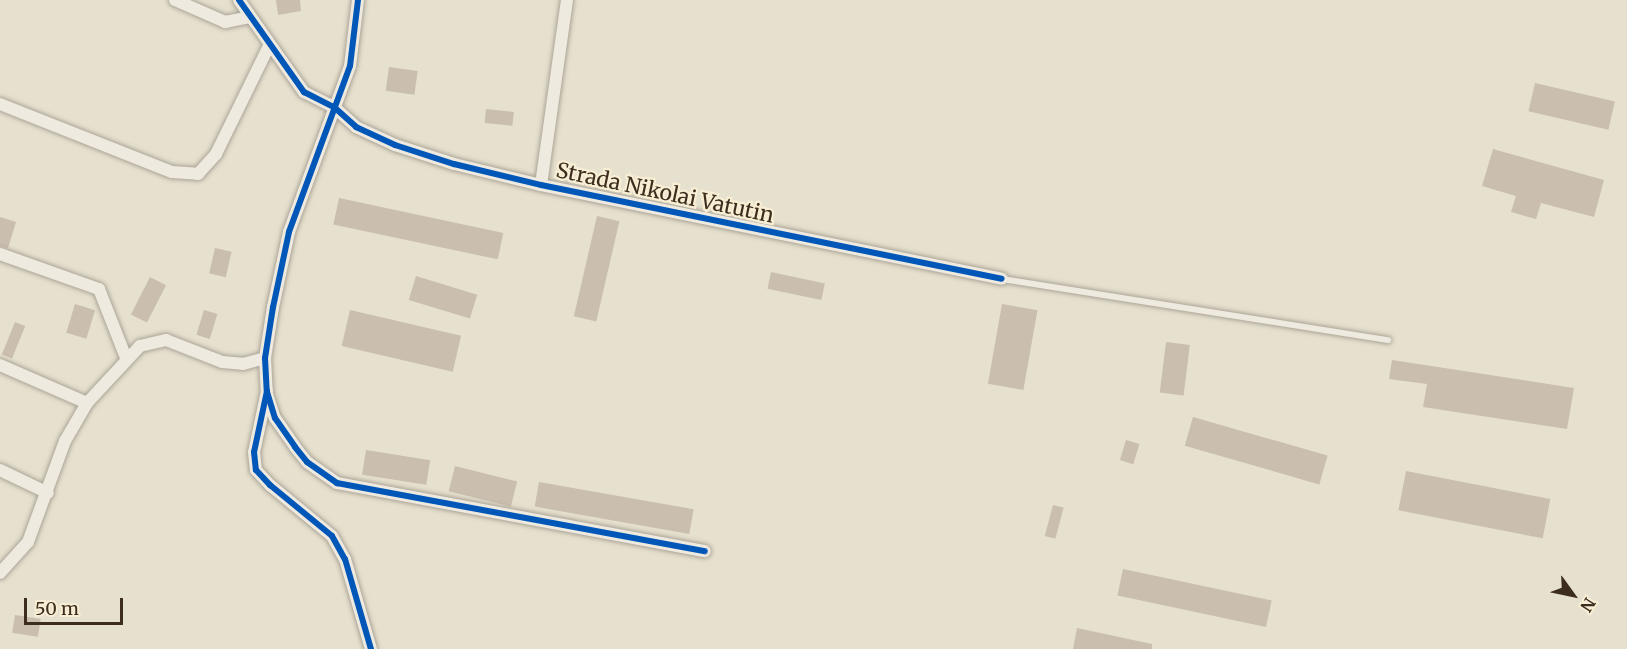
<!DOCTYPE html>
<style>
body{margin:0}
#map{position:relative;width:1627px;height:649px;overflow:hidden;background:#e6e0ce;font-family:Merriweather,serif}
div>[style]{position:absolute}
[style*='--x']{left:calc(var(--x)*1px);top:calc(var(--y)*1px);width:calc(var(--w)*1px);rotate:calc(var(--a)*1deg)}
.building>*{inset:0;background:#cabeaf;transform-origin:0 0}
.roads{filter:drop-shadow(0 0 2px #aca597) drop-shadow(0 0 2px #aca597)}
.lane>*{height:6px;margin:-3px;padding:0 3px;transform-origin:3px;border-radius:3px;background:#eeeae0}
.street>*{height:12px;margin:-6px;padding:0 6px;transform-origin:6px;border-radius:6px;background:#eeeae0}
.cycleway>*{height:6px;margin:-3px;padding:0 3px;transform-origin:3px;border-radius:3px;background:#0057b8}
span{translate:-50% -50%;white-space:nowrap;text-align:center;line-height:1.15;-webkit-text-stroke:4.5px #f8eed4;paint-order:stroke}
.street-label{font-size:21px;color:#3c2d1e}
.north{position:absolute;left:1543px;top:565px;width:60px;height:60px;-webkit-text-stroke:4px #f8eed4;paint-order:stroke;rotate:123deg;font-size:16px;font-weight:700;line-height:24px;text-align:center;color:#3c2d1e}
.north::after{content:'';display:block;margin:auto;width:21px;height:27px;background:#3c2d1e;clip-path:polygon(50% 0,100% 100%,50% 72%,0 100%)}
.scale{position:absolute;left:24px;top:598px;width:99px;height:27px;box-sizing:border-box;border:3px solid #3c2d1e;border-top:0;padding-left:8px;font-size:18px;line-height:21px;white-space:nowrap;color:#3c2d1e;-webkit-text-stroke:4px #f8eed4;paint-order:stroke}
</style>
<div id="map">
<div class="building">
<i style="clip-path:polygon(276px 0,300px 0,301px 11px,278px 15px)"></i>
<i style="left:389px;top:67px;width:29px;height:24px;rotate:8deg"></i>
<i style="left:1535px;top:83px;width:82px;height:29px;rotate:13deg"></i>
<i style="left:486px;top:109px;width:28px;height:14px;rotate:6deg"></i>
<i style="clip-path:polygon(1493px 149px,1604px 180px,1594px 217px,1541px 203px,1536px 219px,1511px 212px,1516px 196px,1482px 186px)"></i>
<i style="left:339px;top:198px;width:168px;height:27px;rotate:12deg"></i>
<i style="left:597px;top:216px;width:23px;height:103px;rotate:13deg"></i>
<i style="clip-path:polygon(0 217px,16px 222px,8px 248px,0 246px)"></i>
<i style="left:215px;top:248px;width:17px;height:26px;rotate:13deg"></i>
<i style="left:771px;top:272px;width:55px;height:17px;rotate:12deg"></i>
<i style="left:416px;top:276px;width:64px;height:25px;rotate:17deg"></i>
<i style="left:150px;top:277px;width:18px;height:42px;rotate:27deg"></i>
<i style="left:75px;top:304px;width:21px;height:30px;rotate:17deg"></i>
<i style="left:1002px;top:304px;width:36px;height:81px;rotate:10deg"></i>
<i style="left:204px;top:310px;width:14px;height:26px;rotate:17deg"></i>
<i style="left:350px;top:310px;width:114px;height:37px;rotate:13deg"></i>
<i style="left:15px;top:322px;width:11px;height:35px;rotate:22deg"></i>
<i style="left:1166px;top:342px;width:24px;height:51px;rotate:7deg"></i>
<i style="clip-path:polygon(1392px 360px,1574px 388px,1567px 429px,1423px 407px,1427px 384px,1389px 379px)"></i>
<i style="left:1193px;top:417px;width:140px;height:30px;rotate:16deg"></i>
<i style="left:1126px;top:440px;width:14px;height:21px;rotate:17deg"></i>
<i style="left:366px;top:450px;width:65px;height:25px;rotate:9deg"></i>
<i style="left:455px;top:466px;width:64px;height:26px;rotate:14deg"></i>
<i style="left:1406px;top:471px;width:147px;height:40px;rotate:11deg"></i>
<i style="left:539px;top:482px;width:157px;height:25px;rotate:10deg"></i>
<i style="left:1053px;top:505px;width:11px;height:32px;rotate:15deg"></i>
<i style="left:1123px;top:569px;width:152px;height:27px;rotate:12deg"></i>
<i style="left:15px;top:615px;width:26px;height:18px;rotate:9deg"></i>
<i style="clip-path:polygon(1077px 628px,1152px 644px,1152px 649px,1073px 649px)"></i>
</div>
<div class="roads">
<div class="lane">
<i style="--x:1002;--y:279;--w:391;--a:9"></i>
</div>
<div class="street">
<i style="--x:175;--y:0;--w:55;--a:23.7"></i>
<i style="--x:225;--y:22;--w:25;--a:-11"></i>
<i style="--x:239;--y:0;--w:113;--a:54.8"></i>
<i style="--x:304;--y:92;--w:34;--a:27"></i>
<i style="--x:334;--y:107;--w:30;--a:42"></i>
<i style="--x:356;--y:127;--w:43;--a:24.8"></i>
<i style="--x:395;--y:145;--w:62;--a:17.9"></i>
<i style="--x:454;--y:164;--w:89;--a:13.6"></i>
<i style="--x:541;--y:185;--w:470;--a:11.5"></i>
<i style="--x:358;--y:0;--w:66;--a:96.9"></i>
<i style="--x:350;--y:66;--w:177;--a:110.2"></i>
<i style="--x:289;--y:232;--w:77;--a:102"></i>
<i style="--x:273;--y:307;--w:52;--a:98.9"></i>
<i style="--x:265;--y:358;--w:33;--a:87"></i>
<i style="--x:267;--y:391;--w:62;--a:102"></i>
<i style="--x:254;--y:452;--w:18;--a:84"></i>
<i style="--x:256;--y:470;--w:21;--a:47"></i>
<i style="--x:270;--y:485;--w:80;--a:39.4"></i>
<i style="--x:332;--y:536;--w:26;--a:61"></i>
<i style="--x:345;--y:559;--w:94;--a:73.9"></i>
<i style="--x:0;--y:104;--w:185;--a:21.6"></i>
<i style="--x:172;--y:172;--w:26;--a:4"></i>
<i style="--x:198;--y:174;--w:27;--a:-48"></i>
<i style="--x:216;--y:154;--w:120;--a:-63.9"></i>
<i style="--x:541;--y:185;--w:187;--a:-82"></i>
<i style="--x:0;--y:254;--w:105;--a:19.5"></i>
<i style="--x:99;--y:289;--w:74;--a:68.6"></i>
<i style="--x:0;--y:365;--w:95;--a:23.6"></i>
<i style="--x:267;--y:394;--w:25;--a:72"></i>
<i style="--x:275;--y:418;--w:35;--a:55"></i>
<i style="--x:295;--y:447;--w:19;--a:51"></i>
<i style="--x:307;--y:462;--w:37;--a:35"></i>
<i style="--x:337;--y:483;--w:374;--a:10.5"></i>
<i style="--x:0;--y:470;--w:53;--a:25.6"></i>
<i style="--x:0;--y:573;--w:42;--a:-47.9"></i>
<i style="--x:28;--y:542;--w:108;--a:-69.9"></i>
<i style="--x:65;--y:441;--w:44;--a:-59.9"></i>
<i style="--x:87;--y:403;--w:78;--a:-47.1"></i>
<i style="--x:140;--y:346;--w:27;--a:-13"></i>
<i style="--x:166;--y:340;--w:60;--a:21.4"></i>
<i style="--x:222;--y:362;--w:21;--a:5"></i>
<i style="--x:243;--y:364;--w:23;--a:-15"></i>
</div>
</div>
<div class="cycleway">
<i style="--x:239;--y:0;--w:113;--a:54.8"></i>
<i style="--x:304;--y:92;--w:34;--a:27"></i>
<i style="--x:334;--y:107;--w:30;--a:42"></i>
<i style="--x:356;--y:127;--w:43;--a:24.8"></i>
<i style="--x:395;--y:145;--w:62;--a:17.9"></i>
<i style="--x:454;--y:164;--w:89;--a:13.6"></i>
<i style="--x:541;--y:185;--w:470;--a:11.5"></i>
<i style="--x:358;--y:0;--w:66;--a:96.9"></i>
<i style="--x:350;--y:66;--w:177;--a:110.2"></i>
<i style="--x:289;--y:232;--w:77;--a:102"></i>
<i style="--x:273;--y:307;--w:52;--a:98.9"></i>
<i style="--x:265;--y:358;--w:33;--a:87"></i>
<i style="--x:267;--y:391;--w:62;--a:102"></i>
<i style="--x:254;--y:452;--w:18;--a:84"></i>
<i style="--x:256;--y:470;--w:21;--a:47"></i>
<i style="--x:270;--y:485;--w:80;--a:39.4"></i>
<i style="--x:332;--y:536;--w:26;--a:61"></i>
<i style="--x:345;--y:559;--w:94;--a:73.9"></i>
<i style="--x:267;--y:392;--w:27;--a:73"></i>
<i style="--x:275;--y:418;--w:35;--a:55"></i>
<i style="--x:295;--y:447;--w:19;--a:51"></i>
<i style="--x:307;--y:462;--w:37;--a:35"></i>
<i style="--x:337;--y:483;--w:374;--a:10.5"></i>
</div>
<div class="street-label">
<span style="left:665px;top:193px;rotate:12deg">Strada Nikolai Vatutin</span>
</div>
<div class="north">N</div>
<div class="scale">50 m</div>
</div>
